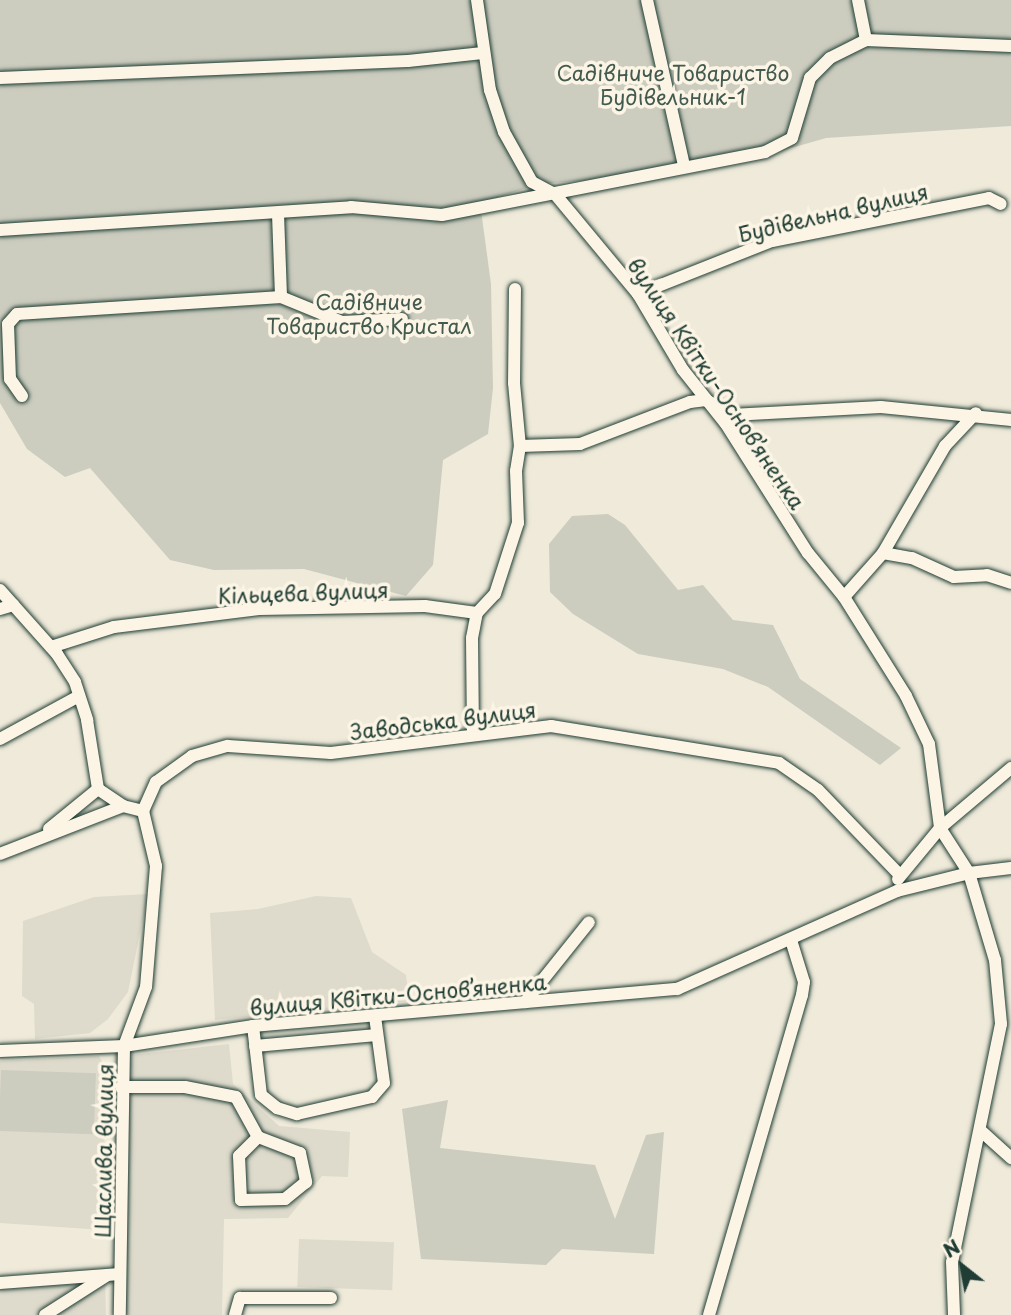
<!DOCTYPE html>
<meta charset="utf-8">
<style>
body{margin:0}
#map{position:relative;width:1011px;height:1315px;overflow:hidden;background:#efeada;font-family:"Playpen Sans",sans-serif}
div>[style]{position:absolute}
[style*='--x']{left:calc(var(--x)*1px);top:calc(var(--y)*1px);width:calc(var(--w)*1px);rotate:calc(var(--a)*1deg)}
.built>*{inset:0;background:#dedbcc;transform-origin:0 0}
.green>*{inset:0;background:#cccdbf;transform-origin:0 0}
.roads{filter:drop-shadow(0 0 2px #1f3d34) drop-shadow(0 0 2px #1f3d34)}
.minor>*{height:12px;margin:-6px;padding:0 6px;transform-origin:6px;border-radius:6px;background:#fcf5e5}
span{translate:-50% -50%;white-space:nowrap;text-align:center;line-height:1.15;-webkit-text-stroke:7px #fcf5e5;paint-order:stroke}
.park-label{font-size:21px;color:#425a50}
.street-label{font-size:21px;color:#1f3d34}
.north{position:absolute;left:927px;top:1231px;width:70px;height:70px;-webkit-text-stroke:5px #fcf5e5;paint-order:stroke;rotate:329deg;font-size:19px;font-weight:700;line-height:28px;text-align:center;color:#1f3d34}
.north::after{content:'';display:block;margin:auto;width:24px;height:32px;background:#1f3d34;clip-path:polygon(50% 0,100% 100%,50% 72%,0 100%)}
</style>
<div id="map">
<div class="built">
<i style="clip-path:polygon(148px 894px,128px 992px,108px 1019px,90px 1033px,35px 1039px,34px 1004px,22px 996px,23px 921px,94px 897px)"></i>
<i style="clip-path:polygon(316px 896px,351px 898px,372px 952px,406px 975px,409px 1001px,215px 1020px,210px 913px,258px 909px)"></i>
<i style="clip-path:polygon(229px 1044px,233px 1084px,279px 1126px,350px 1132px,348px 1177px,322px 1176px,288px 1218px,224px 1219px,222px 1315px,120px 1315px,123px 1056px)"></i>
<i style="clip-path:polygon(99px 1056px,105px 1067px,104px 1230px,0 1223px,0 1061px)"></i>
<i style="left:299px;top:1239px;width:95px;height:48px;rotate:2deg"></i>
<i style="clip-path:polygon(105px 1277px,106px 1315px,0 1315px,0 1287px)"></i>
</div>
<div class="green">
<i style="clip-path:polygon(0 0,1011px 0,1011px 126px,826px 138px,774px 153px,614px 178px,539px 184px,480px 203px,491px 284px,493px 388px,488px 434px,443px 460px,433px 565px,406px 596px,304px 569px,214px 570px,170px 560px,90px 468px,65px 477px,27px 449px,0 403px)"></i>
<i style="clip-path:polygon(608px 514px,625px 525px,678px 590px,703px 585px,733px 620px,773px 625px,800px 679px,901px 748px,880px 765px,768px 687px,723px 669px,638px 654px,573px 614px,550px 592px,549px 544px,572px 516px)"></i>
<i style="left:1px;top:1070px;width:95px;height:61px;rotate:2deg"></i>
<i style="clip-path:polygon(448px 1100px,440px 1148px,595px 1165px,615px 1219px,646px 1135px,664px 1132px,654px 1254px,562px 1249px,546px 1265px,421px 1259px,402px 1109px)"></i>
</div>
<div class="roads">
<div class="minor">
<i style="--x:477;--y:0;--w:91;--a:81.8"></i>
<i style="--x:490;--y:90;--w:44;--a:71.6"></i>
<i style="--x:504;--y:132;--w:57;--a:60.8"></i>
<i style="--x:532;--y:182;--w:26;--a:28"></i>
<i style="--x:555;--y:194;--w:130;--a:50.3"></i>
<i style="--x:638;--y:294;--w:88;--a:59.4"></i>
<i style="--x:683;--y:370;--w:69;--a:51.5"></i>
<i style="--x:726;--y:424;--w:153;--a:57.6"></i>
<i style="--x:808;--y:553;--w:57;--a:50.7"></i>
<i style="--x:844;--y:597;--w:117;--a:57.9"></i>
<i style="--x:906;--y:696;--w:53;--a:64.4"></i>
<i style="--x:929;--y:744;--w:85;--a:82.5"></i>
<i style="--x:940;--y:828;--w:54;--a:57.2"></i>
<i style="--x:969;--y:873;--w:91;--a:73.4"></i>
<i style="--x:995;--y:960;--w:64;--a:84.6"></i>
<i style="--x:1001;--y:1024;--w:243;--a:101.6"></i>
<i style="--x:952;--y:1262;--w:53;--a:87.8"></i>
<i style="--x:647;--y:0;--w:170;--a:77.4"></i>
<i style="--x:858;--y:0;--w:41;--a:78.7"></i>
<i style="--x:0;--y:78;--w:408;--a:-2.4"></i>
<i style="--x:408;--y:61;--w:75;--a:-6.1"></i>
<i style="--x:278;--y:214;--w:83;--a:87.9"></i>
<i style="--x:0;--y:230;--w:352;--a:-3.7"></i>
<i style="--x:351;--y:207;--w:91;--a:5"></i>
<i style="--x:442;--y:215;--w:329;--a:-11"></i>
<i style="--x:765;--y:152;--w:30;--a:-27"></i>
<i style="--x:792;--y:138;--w:63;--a:-73.3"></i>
<i style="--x:810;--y:78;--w:28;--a:-45"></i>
<i style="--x:830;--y:58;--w:40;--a:-26.6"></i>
<i style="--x:866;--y:40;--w:145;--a:2.4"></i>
<i style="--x:515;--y:289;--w:94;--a:90.6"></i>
<i style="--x:514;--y:383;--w:63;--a:84.6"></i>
<i style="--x:520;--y:446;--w:60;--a:-1.9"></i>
<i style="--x:580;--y:444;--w:118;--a:-20.9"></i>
<i style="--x:690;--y:402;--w:16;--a:-7"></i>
<i style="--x:706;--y:400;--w:29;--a:31"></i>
<i style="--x:731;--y:415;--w:150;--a:-3.1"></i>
<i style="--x:881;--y:407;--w:131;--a:5.7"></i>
<i style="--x:638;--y:294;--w:144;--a:-21.6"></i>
<i style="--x:772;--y:241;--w:221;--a:-11.2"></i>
<i style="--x:989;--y:198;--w:13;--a:27"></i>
<i style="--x:22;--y:396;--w:21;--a:-125"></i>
<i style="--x:10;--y:379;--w:55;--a:-92.1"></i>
<i style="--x:8;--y:324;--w:13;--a:-48"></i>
<i style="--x:17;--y:314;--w:265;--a:-3.7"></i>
<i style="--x:281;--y:297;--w:66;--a:22.3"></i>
<i style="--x:342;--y:322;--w:60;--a:-2.9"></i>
<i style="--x:883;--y:553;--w:29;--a:10"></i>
<i style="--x:912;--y:558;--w:46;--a:24.3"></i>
<i style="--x:954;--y:577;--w:33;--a:-3"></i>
<i style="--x:987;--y:575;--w:25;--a:18"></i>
<i style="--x:0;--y:590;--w:86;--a:48.3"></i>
<i style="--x:57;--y:654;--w:33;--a:57"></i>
<i style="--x:75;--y:682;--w:40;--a:72"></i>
<i style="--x:87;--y:720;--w:70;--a:80.9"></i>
<i style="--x:98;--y:789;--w:30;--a:34"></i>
<i style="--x:123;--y:806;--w:21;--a:14"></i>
<i style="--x:143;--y:811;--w:57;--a:76.7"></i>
<i style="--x:156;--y:866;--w:121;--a:94.7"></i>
<i style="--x:146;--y:987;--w:63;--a:110.4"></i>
<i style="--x:124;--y:1046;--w:269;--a:90.9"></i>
<i style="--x:844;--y:597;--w:59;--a:-48.4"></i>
<i style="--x:883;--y:553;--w:124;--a:-59.9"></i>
<i style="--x:945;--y:446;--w:45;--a:-46.8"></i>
<i style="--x:0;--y:609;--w:14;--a:-17"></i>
<i style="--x:51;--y:647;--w:66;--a:-17.6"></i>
<i style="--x:114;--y:627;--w:146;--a:-7.1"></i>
<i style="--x:259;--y:609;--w:166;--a:-1"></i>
<i style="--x:425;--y:606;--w:52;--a:7.7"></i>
<i style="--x:473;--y:733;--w:95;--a:-90.6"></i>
<i style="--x:472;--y:638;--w:25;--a:-79"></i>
<i style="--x:477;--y:613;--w:26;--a:-47"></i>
<i style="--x:495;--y:594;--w:75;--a:-72.1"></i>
<i style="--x:518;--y:523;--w:52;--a:-92.2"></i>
<i style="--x:516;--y:471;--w:25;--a:-81"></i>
<i style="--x:0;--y:739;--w:90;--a:-28.6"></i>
<i style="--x:143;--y:811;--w:32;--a:-66"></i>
<i style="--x:156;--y:782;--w:44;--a:-35.8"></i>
<i style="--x:192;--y:756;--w:37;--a:-16"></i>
<i style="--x:228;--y:746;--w:103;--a:3.9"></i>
<i style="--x:331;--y:753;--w:222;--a:-7"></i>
<i style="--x:551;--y:726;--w:231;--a:9.2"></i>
<i style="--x:779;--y:763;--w:47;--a:34.7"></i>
<i style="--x:818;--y:790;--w:115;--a:46.1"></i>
<i style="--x:49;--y:829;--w:63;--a:-39.2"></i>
<i style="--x:0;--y:854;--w:132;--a:-21.3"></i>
<i style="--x:898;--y:879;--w:66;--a:-50.5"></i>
<i style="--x:940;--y:828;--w:93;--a:-40.2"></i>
<i style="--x:525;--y:1002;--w:102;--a:-51.3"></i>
<i style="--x:253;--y:1026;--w:69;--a:83.4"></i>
<i style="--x:261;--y:1095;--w:21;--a:39"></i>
<i style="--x:277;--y:1108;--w:21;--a:17"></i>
<i style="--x:297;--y:1114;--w:77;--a:-12.8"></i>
<i style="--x:372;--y:1097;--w:18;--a:-49"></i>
<i style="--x:384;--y:1083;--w:68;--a:-97.7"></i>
<i style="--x:255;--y:1046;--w:122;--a:-5.2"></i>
<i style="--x:0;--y:1051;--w:124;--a:-2.3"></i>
<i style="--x:124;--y:1046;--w:131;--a:-8.8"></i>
<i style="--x:253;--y:1026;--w:426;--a:-5"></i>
<i style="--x:677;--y:989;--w:241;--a:-24"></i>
<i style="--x:897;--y:891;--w:74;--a:-14"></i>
<i style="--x:969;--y:873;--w:42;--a:-6.8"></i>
<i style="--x:121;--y:1087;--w:64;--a:0"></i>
<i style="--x:185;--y:1087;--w:52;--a:11.1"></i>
<i style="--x:236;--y:1097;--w:46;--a:61.2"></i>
<i style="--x:258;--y:1137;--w:45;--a:20.9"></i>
<i style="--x:300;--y:1153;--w:30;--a:78"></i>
<i style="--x:306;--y:1182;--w:27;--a:141"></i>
<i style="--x:285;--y:1199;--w:44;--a:178.7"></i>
<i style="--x:241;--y:1200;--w:44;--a:-92.6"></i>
<i style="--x:239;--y:1156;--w:27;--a:-45"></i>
<i style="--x:980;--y:1130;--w:42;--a:42.1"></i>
<i style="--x:0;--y:1283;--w:120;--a:-4.3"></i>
<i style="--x:45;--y:1315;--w:72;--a:-32.6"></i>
<i style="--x:235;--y:1315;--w:18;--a:-74"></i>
<i style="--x:240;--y:1298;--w:91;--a:0"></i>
<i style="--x:709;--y:1315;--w:333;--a:-73.8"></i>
<i style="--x:802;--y:995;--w:13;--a:-81"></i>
<i style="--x:804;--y:982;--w:44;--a:-107.2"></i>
</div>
</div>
<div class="park-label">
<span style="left:673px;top:84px">Садівниче Товариство<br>Будівельник-1</span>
<span style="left:369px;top:313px">Садівниче<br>Товариство Кристал</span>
</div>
<div class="street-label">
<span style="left:833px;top:212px;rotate:-13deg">Будівельна вулиця</span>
<span style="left:717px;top:383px;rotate:56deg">вулиця Квітки-Основʼяненка</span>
<span style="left:303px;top:592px;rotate:-2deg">Кільцева вулиця</span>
<span style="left:443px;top:720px;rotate:-7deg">Заводська вулиця</span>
<span style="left:398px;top:994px;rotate:-5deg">вулиця Квітки-Основʼяненка</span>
<span style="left:103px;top:1151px;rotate:-89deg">Щаслива вулиця</span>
</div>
<div class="north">N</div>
</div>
